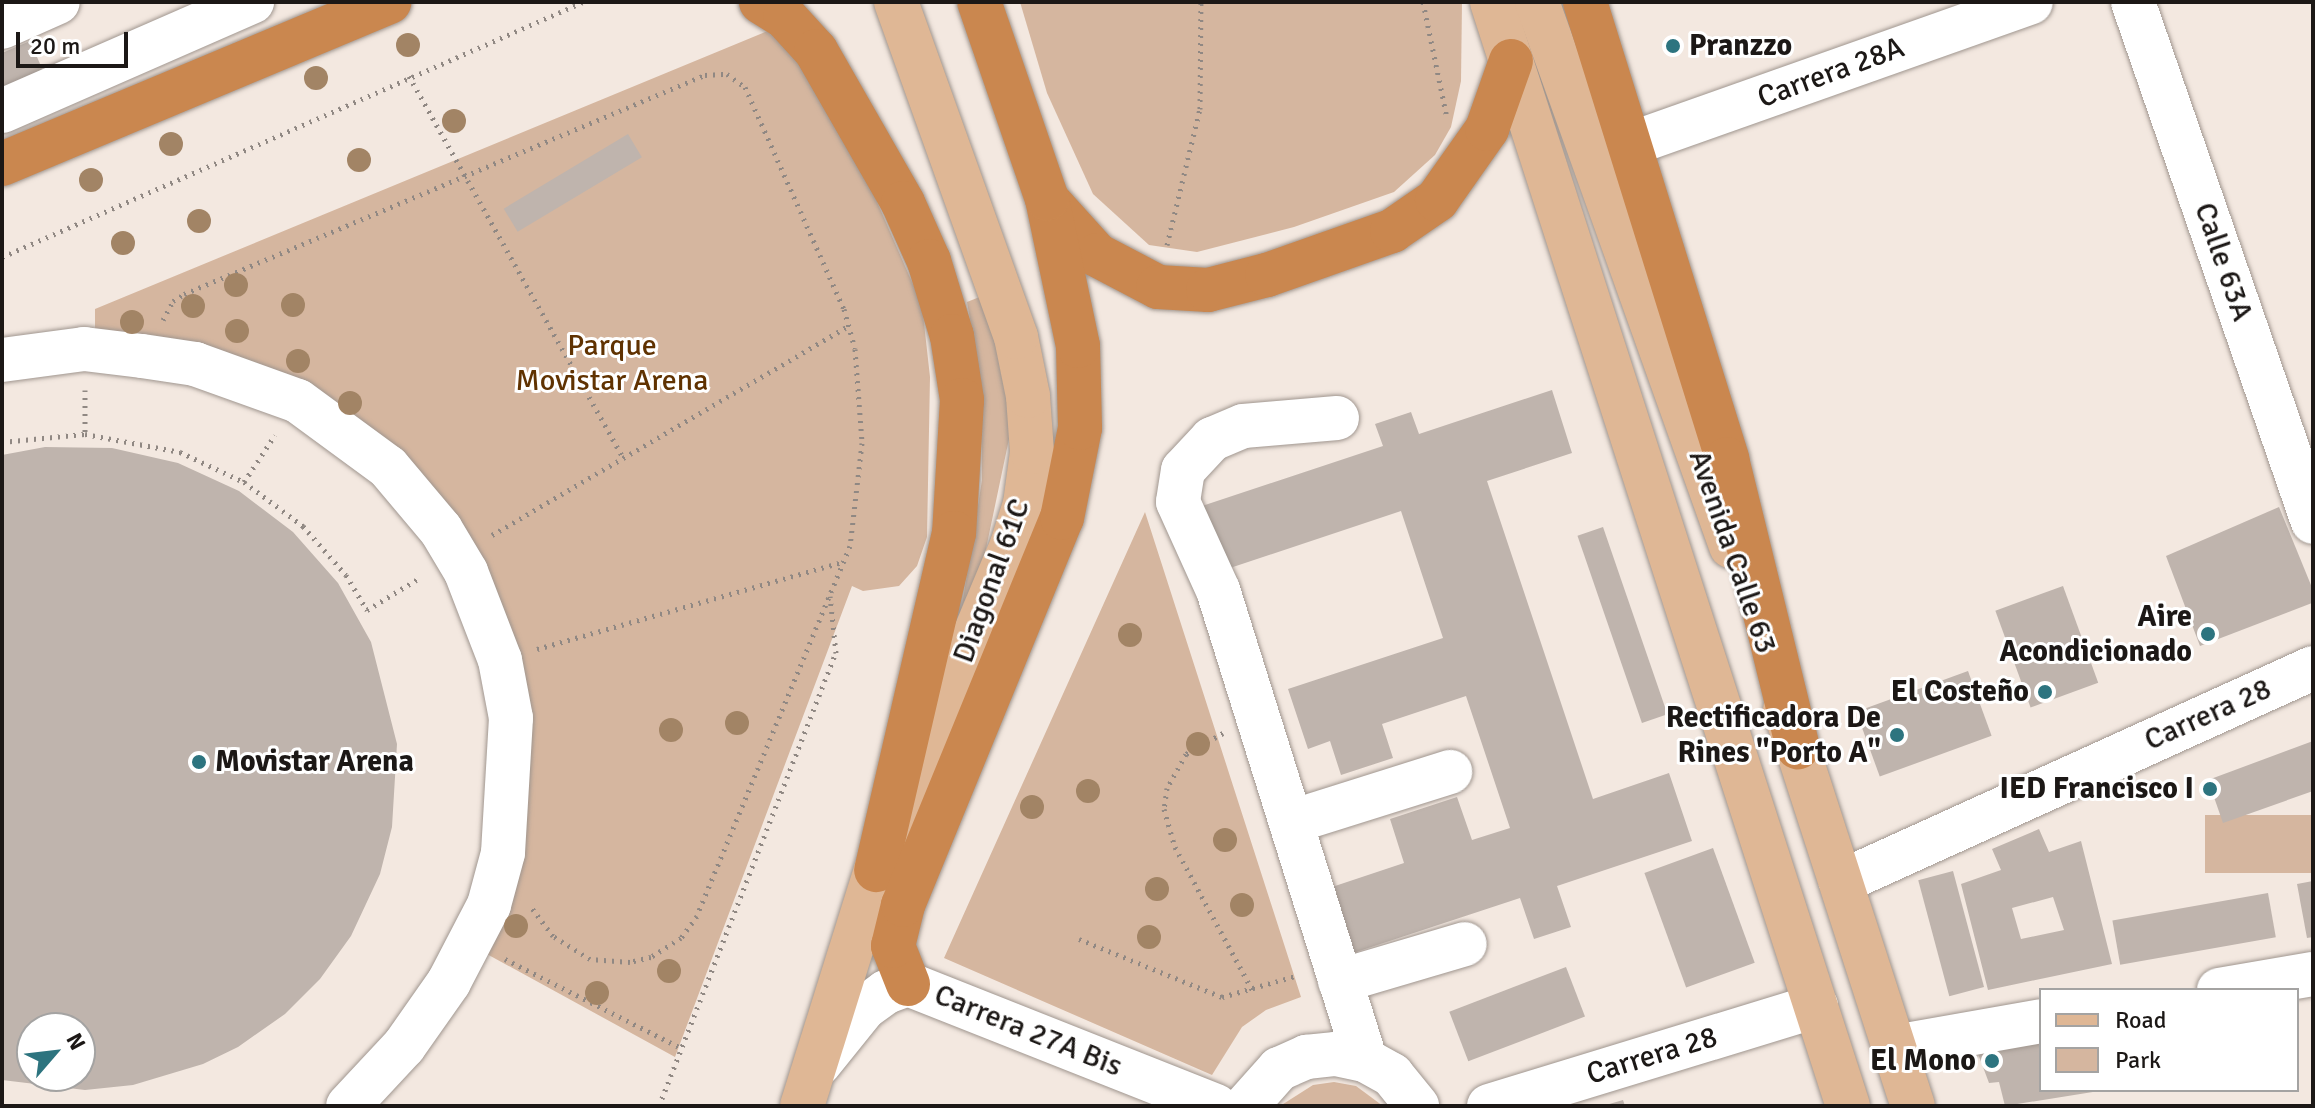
<!DOCTYPE html>
<meta charset="utf-8">
<style>
body{margin:0}
#map{position:relative;width:2315px;height:1108px;overflow:hidden;background:#f3e8e0;font-family:Signika,sans-serif}
div>[style]{position:absolute}
[style*='--x']{left:calc(var(--x)*1px);top:calc(var(--y)*1px);width:calc(var(--w)*1px);rotate:calc(var(--a)*1deg)}
.green>*{inset:0;background:#d5b69f;transform-origin:0 0}
.building>*{inset:0;background:#bfb4ad;transform-origin:0 0}
.path>*{height:5px;margin-top:-2.5px;transform-origin:0;background:repeating-linear-gradient(90deg,#908883 0 2px,transparent 0 8px)}
.roads{filter:drop-shadow(0 0 2px #a0968f) drop-shadow(0 0 2px #a0968f)}
.minor>*{height:44px;margin:-22px;padding:0 22px;transform-origin:22px;border-radius:22px;background:#fff}
.major>*{height:44px;margin:-22px;padding:0 22px;transform-origin:22px;border-radius:22px;background:#dfb795}
.highway>*{height:44px;margin:-22px;padding:0 22px;transform-origin:22px;border-radius:22px;background:#ca874f}
.trees>*{width:24px;height:24px;margin:-12px;border-radius:50%;background:#a28465}
.dots>*{width:22px;height:22px;translate:-50% -50%;box-sizing:border-box;border:4px solid #fff;border-radius:50%}
span{translate:-50% -50%;white-space:nowrap;text-align:center;line-height:1.15;-webkit-text-stroke:6px #fff;paint-order:stroke}
.poi-label{font-size:30px;color:#1c1816;font-weight:700}
.left{translate:0 -50%;text-align:left}
.right{translate:-100% -50%;text-align:right}
.street-label{font-size:30px;color:#1c1816}
.park-label{font-size:30px;color:#603201}
.frame{position:absolute;inset:0;border:4px solid #1c1816;pointer-events:none}
.legend{position:absolute;left:2039px;top:988px;width:260px;height:104px;box-sizing:border-box;background:#fff;border:2px solid #a4a3a2;margin:0;padding:10px 14px;list-style:none;font-size:24px;color:#1c1816}
.legend li{display:flex;align-items:center;gap:16px;height:40px}
.legend b{width:40px;border:2px solid #a4a3a2}
.north{position:absolute;left:16px;top:1012px;width:80px;height:80px;box-sizing:border-box;background:#fff;border:2px solid #a4a3a2;border-radius:50%;rotate:62deg;font-size:22px;font-weight:700;line-height:32px;text-align:center;color:#1c1816}
.north::after{content:'';display:block;margin:auto;width:28px;height:36px;background:#2d747f;clip-path:polygon(50% 0,100% 100%,50% 72%,0 100%)}
.scale{position:absolute;left:16px;top:32px;width:112px;height:36px;box-sizing:border-box;border:4px solid #1c1816;border-top:0;padding-left:10px;font-size:24px;line-height:28px;white-space:nowrap;color:#1c1816;-webkit-text-stroke:6px #fff;paint-order:stroke}
</style>
<div id="map">
<div class="green">
<i style="clip-path:polygon(1020px 2px,1462px 2px,1461px 81px,1451px 127px,1435px 155px,1394px 192px,1294px 227px,1197px 252px,1149px 245px,1093px 194px,1047px 93px)"></i>
<i style="clip-path:polygon(770px 30px,784px 41px,847px 133px,922px 305px,930px 377px,927px 537px,917px 566px,899px 586px,863px 591px,852px 586px,675px 1057px,465px 942px,504px 718px,437px 535px,295px 406px,95px 362px,95px 309px)"></i>
<i style="clip-path:polygon(987px 294px,1007px 396px,1009px 439px,983px 563px,962px 606px,982px 480px,982px 436px,979px 370px,967px 302px)"></i>
<i style="clip-path:polygon(1145px 512px,1301px 997px,1266px 1010px,1242px 1027px,1212px 1075px,944px 958px)"></i>
<i style="left:2313px;top:815px;width:58px;height:108px;rotate:90deg"></i>
<i style="clip-path:polygon(1334px 1082px,1356px 1086px,1383px 1106px,1280px 1106px,1313px 1085px)"></i>
</div>
<div class="building">
<i style="clip-path:polygon(30px 41px,44px 73px,2px 91px,2px 53px)"></i>
<i style="left:628px;top:134px;width:27px;height:145px;rotate:59deg"></i>
<i style="clip-path:polygon(1552px 390px,1572px 453px,1487px 481px,1593px 799px,1669px 773px,1692px 841px,1557px 886px,1571px 927px,1534px 939px,1520px 898px,1344px 956px,1323px 890px,1404px 863px,1390px 819px,1457px 797px,1472px 840px,1510px 828px,1466px 696px,1382px 724px,1393px 758px,1341px 775px,1330px 741px,1308px 749px,1288px 689px,1443px 638px,1401px 511px,1221px 571px,1199px 507px,1383px 446px,1375px 424px,1411px 412px,1419px 434px)"></i>
<i style="clip-path:polygon(evenodd,45px 447px,112px 448px,178px 463px,239px 491px,293px 532px,338px 583px,371px 642px,397px 744px,392px 827px,380px 874px,351px 936px,320px 979px,285px 1014px,238px 1047px,203px 1064px,133px 1085px,85px 1090px,2px 1080px,2px 455px,45px 447px,32px 1028px,80px 1028px,80px 1076px,32px 1076px,32px 1028px)"></i>
<i style="clip-path:polygon(2279px 507px,2313px 590px,2312px 603px,2200px 646px,2166px 556px)"></i>
<i style="left:1603px;top:527px;width:198px;height:27px;rotate:71deg"></i>
<i style="left:2063px;top:586px;width:103px;height:72px;rotate:70deg"></i>
<i style="left:1968px;top:671px;width:69px;height:119px;rotate:70deg"></i>
<i style="clip-path:polygon(2313px 741px,2313px 791px,2223px 823px,2208px 780px)"></i>
<i style="clip-path:polygon(evenodd,2039px 829px,2049px 852px,2081px 841px,2112px 964px,1988px 990px,1961px 884px,2001px 870px,1992px 849px,2039px 829px,2053px 897px,2064px 930px,2021px 939px,2012px 908px,2053px 897px)"></i>
<i style="left:1713px;top:848px;width:122px;height:73px;rotate:70deg"></i>
<i style="left:1953px;top:871px;width:120px;height:36px;rotate:75deg"></i>
<i style="clip-path:polygon(2313px 881px,2313px 937px,2307px 938px,2297px 884px)"></i>
<i style="left:2268px;top:893px;width:45px;height:158px;rotate:80deg"></i>
<i style="left:1566px;top:967px;width:53px;height:125px;rotate:69deg"></i>
<i style="clip-path:polygon(2041px 1033px,2041px 1090px,2099px 1091px,2005px 1106px,1999px 1082px,1989px 1083px,1977px 1051px)"></i>
<i style="clip-path:polygon(1623px 1100px,1625px 1106px,1606px 1106px,1606px 1105px)"></i>
</div>
<div class="path">
<i style="--x:1423;--y:2;--w:118;--a:78.3"></i>
<i style="--x:409;--y:76;--w:438;--a:60.7"></i>
<i style="--x:1167;--y:245;--w:140;--a:-76.4"></i>
<i style="--x:1200;--y:109;--w:107;--a:-89.5"></i>
<i style="--x:2;--y:257;--w:634;--a:-23.7"></i>
<i style="--x:163;--y:320;--w:21;--a:-62"></i>
<i style="--x:173;--y:301;--w:13;--a:-32"></i>
<i style="--x:184;--y:294;--w:565;--a:-22.8"></i>
<i style="--x:705;--y:75;--w:22;--a:-3"></i>
<i style="--x:727;--y:74;--w:22;--a:36"></i>
<i style="--x:745;--y:87;--w:243;--a:66"></i>
<i style="--x:844;--y:309;--w:41;--a:74.6"></i>
<i style="--x:855;--y:349;--w:94;--a:85.7"></i>
<i style="--x:862;--y:443;--w:104;--a:96.6"></i>
<i style="--x:850;--y:546;--w:400;--a:112.5"></i>
<i style="--x:697;--y:916;--w:27;--a:126"></i>
<i style="--x:681;--y:938;--w:36;--a:148"></i>
<i style="--x:651;--y:957;--w:22;--a:167"></i>
<i style="--x:630;--y:962;--w:40;--a:-175.7"></i>
<i style="--x:590;--y:959;--w:44;--a:-148.1"></i>
<i style="--x:553;--y:936;--w:36;--a:-127"></i>
<i style="--x:85;--y:390;--w:44;--a:90"></i>
<i style="--x:2;--y:442;--w:83;--a:-5.5"></i>
<i style="--x:85;--y:434;--w:97;--a:10.7"></i>
<i style="--x:180;--y:452;--w:71;--a:25.1"></i>
<i style="--x:244;--y:482;--w:74;--a:36.7"></i>
<i style="--x:303;--y:526;--w:65;--a:48.7"></i>
<i style="--x:346;--y:575;--w:41;--a:59"></i>
<i style="--x:367;--y:610;--w:63;--a:-31.4"></i>
<i style="--x:244;--y:482;--w:56;--a:-56.6"></i>
<i style="--x:492;--y:535;--w:415;--a:-30.4"></i>
<i style="--x:537;--y:649;--w:318;--a:-15.9"></i>
<i style="--x:1223;--y:733;--w:43;--a:150.4"></i>
<i style="--x:1186;--y:754;--w:39;--a:119"></i>
<i style="--x:1167;--y:788;--w:21;--a:98"></i>
<i style="--x:1164;--y:809;--w:40;--a:74"></i>
<i style="--x:1175;--y:847;--w:164;--a:61.6"></i>
<i style="--x:1079;--y:939;--w:154;--a:22.1"></i>
<i style="--x:1222;--y:997;--w:76;--a:-16"></i>
<i style="--x:505;--y:959;--w:199;--a:26.8"></i>
<i style="--x:659;--y:1106;--w:486;--a:-68.7"></i>
<i style="--x:836;--y:653;--w:57;--a:-96"></i>
</div>
<div class="roads">
<div class="minor">
<i style="--x:2133;--y:2;--w:550;--a:70.91"></i>
<i style="--x:2;--y:27;--w:61;--a:-24.1"></i>
<i style="--x:2;--y:111;--w:273;--a:-23.6"></i>
<i style="--x:1631;--y:144;--w:424;--a:-19.5"></i>
<i style="--x:2;--y:360;--w:83;--a:-7.6"></i>
<i style="--x:84;--y:349;--w:58;--a:6.9"></i>
<i style="--x:142;--y:356;--w:54;--a:8.6"></i>
<i style="--x:195;--y:364;--w:109;--a:19.8"></i>
<i style="--x:298;--y:401;--w:112;--a:36.3"></i>
<i style="--x:388;--y:467;--w:82;--a:49.9"></i>
<i style="--x:441;--y:530;--w:49;--a:59.2"></i>
<i style="--x:466;--y:572;--w:94;--a:68.9"></i>
<i style="--x:500;--y:660;--w:59;--a:79.3"></i>
<i style="--x:511;--y:718;--w:135;--a:93.4"></i>
<i style="--x:503;--y:853;--w:54;--a:105.1"></i>
<i style="--x:489;--y:905;--w:87;--a:117.5"></i>
<i style="--x:449;--y:982;--w:78;--a:125.1"></i>
<i style="--x:404;--y:1046;--w:82;--a:133"></i>
<i style="--x:1337;--y:418;--w:94;--a:175.1"></i>
<i style="--x:1243;--y:426;--w:34;--a:157"></i>
<i style="--x:1212;--y:439;--w:42;--a:133.1"></i>
<i style="--x:1183;--y:470;--w:32;--a:99"></i>
<i style="--x:1178;--y:502;--w:97;--a:65.6"></i>
<i style="--x:1218;--y:590;--w:492;--a:72.6"></i>
<i style="--x:1291;--y:822;--w:167;--a:-17.5"></i>
<i style="--x:1841;--y:882;--w:518;--a:-24.39"></i>
<i style="--x:1340;--y:981;--w:130;--a:-16.5"></i>
<i style="--x:2219;--y:990;--w:95;--a:-9.7"></i>
<i style="--x:1894;--y:1047;--w:149;--a:-10"></i>
<i style="--x:819;--y:1064;--w:72;--a:-51.2"></i>
<i style="--x:864;--y:1008;--w:27;--a:-36"></i>
<i style="--x:886;--y:992;--w:23;--a:-20"></i>
<i style="--x:908;--y:984;--w:331;--a:21.6"></i>
<i style="--x:1246;--y:1106;--w:50;--a:-48.3"></i>
<i style="--x:1279;--y:1069;--w:30;--a:-24"></i>
<i style="--x:1306;--y:1057;--w:30;--a:-6"></i>
<i style="--x:1336;--y:1054;--w:30;--a:12"></i>
<i style="--x:1365;--y:1060;--w:31;--a:29"></i>
<i style="--x:1392;--y:1075;--w:40;--a:51"></i>
<i style="--x:1489;--y:1106;--w:342;--a:-17"></i>
</div>
<div class="major">
<i style="--x:1492;--y:2;--w:1160;--a:72.13"></i>
<i style="--x:1537;--y:2;--w:578;--a:70.37"></i>
<i style="--x:1785;--y:710;--w:416;--a:72.1"></i>
<i style="--x:802;--y:1106;--w:247;--a:-72.6"></i>
<i style="--x:876;--y:870;--w:352;--a:-67.3"></i>
<i style="--x:1012;--y:545;--w:43;--a:-72.4"></i>
<i style="--x:1025;--y:504;--w:52;--a:-82.3"></i>
<i style="--x:1032;--y:452;--w:56;--a:-94.1"></i>
<i style="--x:1028;--y:396;--w:60;--a:-101.5"></i>
<i style="--x:1016;--y:337;--w:356;--a:-109.7"></i>
</div>
<div class="highway">
<i style="--x:761;--y:2;--w:28;--a:32"></i>
<i style="--x:785;--y:17;--w:46;--a:47.6"></i>
<i style="--x:816;--y:51;--w:175;--a:60.2"></i>
<i style="--x:903;--y:203;--w:64;--a:65.9"></i>
<i style="--x:929;--y:261;--w:78;--a:73"></i>
<i style="--x:952;--y:336;--w:65;--a:81.1"></i>
<i style="--x:962;--y:400;--w:133;--a:93.4"></i>
<i style="--x:954;--y:533;--w:346;--a:103"></i>
<i style="--x:1585;--y:2;--w:479;--a:72.7"></i>
<i style="--x:1727;--y:459;--w:297;--a:76.2"></i>
<i style="--x:2;--y:164;--w:420;--a:-22.7"></i>
<i style="--x:1050;--y:203;--w:70;--a:47.9"></i>
<i style="--x:1097;--y:255;--w:69;--a:27.7"></i>
<i style="--x:1158;--y:287;--w:50;--a:3.4"></i>
<i style="--x:1208;--y:290;--w:61;--a:-14.3"></i>
<i style="--x:1267;--y:275;--w:133;--a:-19.4"></i>
<i style="--x:1392;--y:231;--w:55;--a:-34.6"></i>
<i style="--x:1437;--y:200;--w:87;--a:-54.8"></i>
<i style="--x:1487;--y:129;--w:72;--a:-70.6"></i>
<i style="--x:908;--y:984;--w:41;--a:-111.5"></i>
<i style="--x:893;--y:946;--w:42;--a:-76.3"></i>
<i style="--x:903;--y:905;--w:418;--a:-67.7"></i>
<i style="--x:1062;--y:518;--w:92;--a:-78.7"></i>
<i style="--x:1080;--y:428;--w:82;--a:-91.4"></i>
<i style="--x:1078;--y:346;--w:150;--a:-101.9"></i>
<i style="--x:1047;--y:199;--w:208;--a:-109"></i>
</div>
</div>
<div class="trees">
<i style="left:408px;top:45px"></i>
<i style="left:316px;top:78px"></i>
<i style="left:454px;top:121px"></i>
<i style="left:171px;top:144px"></i>
<i style="left:359px;top:160px"></i>
<i style="left:91px;top:180px"></i>
<i style="left:199px;top:221px"></i>
<i style="left:123px;top:243px"></i>
<i style="left:236px;top:285px"></i>
<i style="left:293px;top:305px"></i>
<i style="left:193px;top:306px"></i>
<i style="left:132px;top:322px"></i>
<i style="left:237px;top:331px"></i>
<i style="left:298px;top:361px"></i>
<i style="left:350px;top:403px"></i>
<i style="left:1130px;top:635px"></i>
<i style="left:737px;top:723px"></i>
<i style="left:671px;top:730px"></i>
<i style="left:1198px;top:744px"></i>
<i style="left:1088px;top:791px"></i>
<i style="left:1032px;top:807px"></i>
<i style="left:1225px;top:840px"></i>
<i style="left:1157px;top:889px"></i>
<i style="left:1242px;top:905px"></i>
<i style="left:516px;top:926px"></i>
<i style="left:1149px;top:937px"></i>
<i style="left:669px;top:971px"></i>
<i style="left:597px;top:993px"></i>
</div>
<div class="dots">
<i style="left:1673px;top:46px;background:#2d747f"></i>
<i style="left:2208px;top:634px;background:#2d747f"></i>
<i style="left:2045px;top:692px;background:#2d747f"></i>
<i style="left:1897px;top:735px;background:#2d747f"></i>
<i style="left:199px;top:762px;background:#2d747f"></i>
<i style="left:2210px;top:789px;background:#2d747f"></i>
<i style="left:1992px;top:1061px;background:#2d747f"></i>
</div>
<div class="poi-label">
<span class="left" style="left:1689px;top:46px">Pranzzo</span>
<span class="right" style="left:2192px;top:634px">Aire<br>Acondicionado</span>
<span class="right" style="left:2029px;top:692px">El Costeño</span>
<span class="right" style="left:1881px;top:735px">Rectificadora De<br>Rines "Porto A"</span>
<span class="left" style="left:215px;top:762px">Movistar Arena</span>
<span class="right" style="left:2194px;top:789px">IED Francisco I</span>
<span class="right" style="left:1976px;top:1061px">El Mono</span>
</div>
<div class="street-label">
<span style="left:1831px;top:73px;rotate:-20deg">Carrera 28A</span>
<span style="left:2223px;top:262px;rotate:71deg">Calle 63A</span>
<span style="left:1732px;top:552px;rotate:71deg">Avenida Calle 63</span>
<span style="left:992px;top:581px;rotate:-70deg">Diagonal 61C</span>
<span style="left:2208px;top:715px;rotate:-24deg">Carrera 28</span>
<span style="left:1028px;top:1031px;rotate:22deg">Carrera 27A Bis</span>
<span style="left:1652px;top:1056px;rotate:-17deg">Carrera 28</span>
</div>
<div class="park-label">
<span style="left:612px;top:363px">Parque<br>Movistar Arena</span>
</div>
<div class="frame"></div>
<ul class="legend">
<li><b style="height:10px;background:#dfb795"></b>Road</li>
<li><b style="height:22px;background:#d5b69f"></b>Park</li>
</ul>
<div class="north">N</div>
<div class="scale">20 m</div>
</div>
